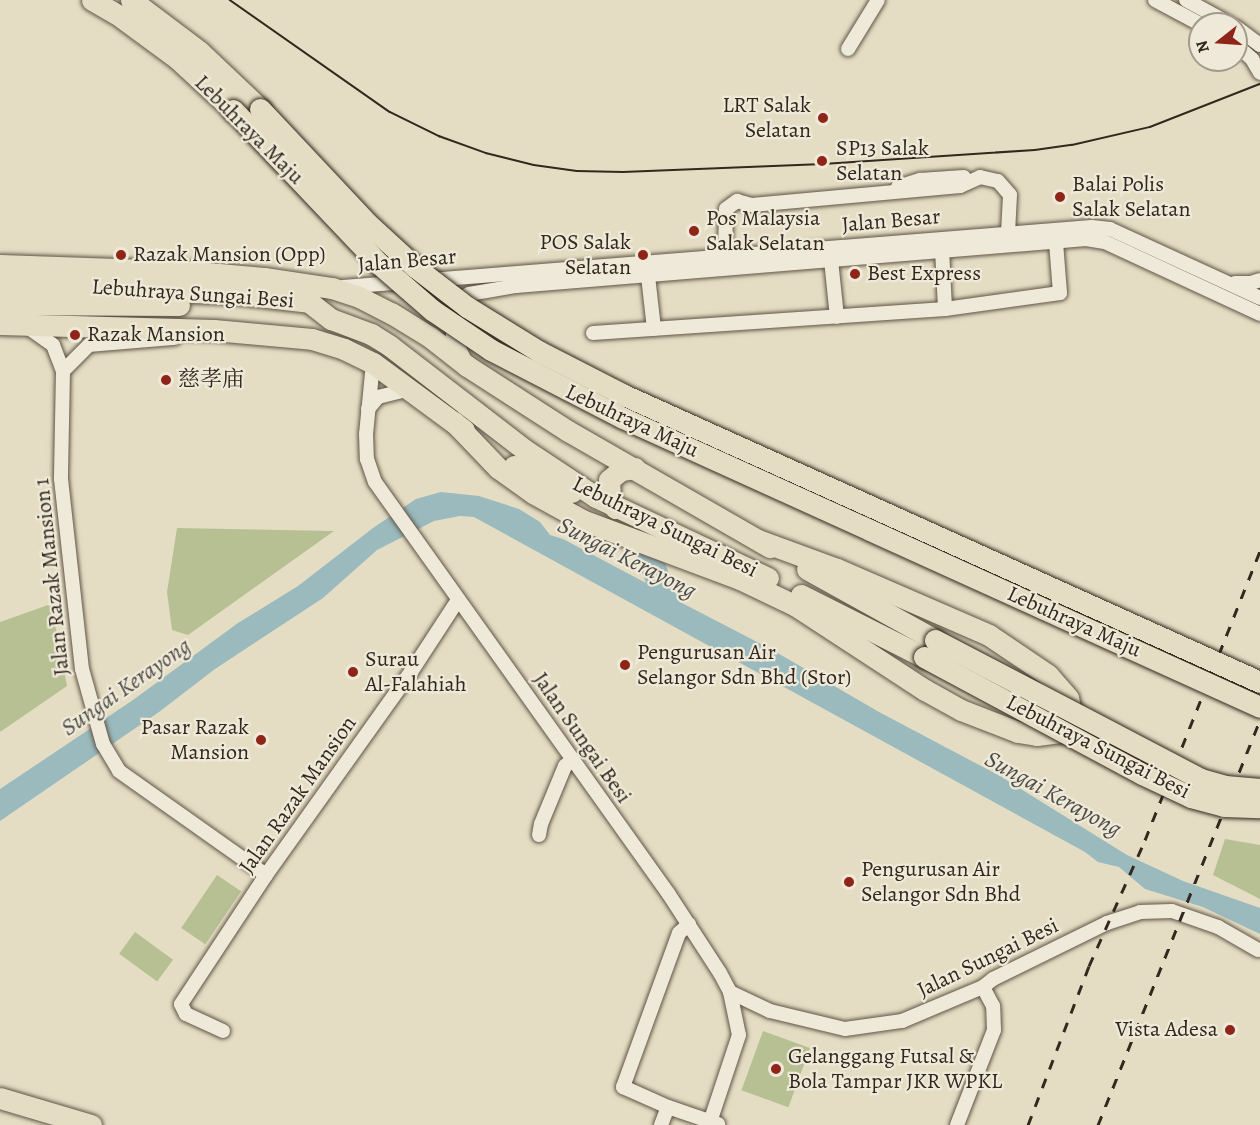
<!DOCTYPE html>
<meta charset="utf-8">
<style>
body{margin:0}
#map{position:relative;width:1260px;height:1125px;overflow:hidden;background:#e5ddc3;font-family:Alegreya,"Noto Serif SC",serif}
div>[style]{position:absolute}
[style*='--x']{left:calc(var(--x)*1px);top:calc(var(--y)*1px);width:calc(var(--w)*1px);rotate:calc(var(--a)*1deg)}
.green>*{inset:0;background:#b6c093;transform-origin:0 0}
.water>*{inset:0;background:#9ababe}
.roads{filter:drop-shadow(0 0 2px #605447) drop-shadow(0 0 2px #605447)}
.minor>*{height:14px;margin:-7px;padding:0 7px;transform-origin:7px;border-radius:7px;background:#eee9d8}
.highway>*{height:21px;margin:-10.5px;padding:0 10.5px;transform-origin:10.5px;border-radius:10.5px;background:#e5ddc3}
.tram>*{height:1.5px;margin:-0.75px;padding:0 0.75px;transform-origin:0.75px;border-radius:0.75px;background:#33271e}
.rail>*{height:3px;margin-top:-1.5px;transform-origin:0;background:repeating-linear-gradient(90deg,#33271e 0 10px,transparent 0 20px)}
.bridges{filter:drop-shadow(0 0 2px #33271e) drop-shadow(0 0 2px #33271e)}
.highway-bridge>*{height:21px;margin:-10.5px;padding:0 10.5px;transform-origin:10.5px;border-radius:10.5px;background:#e5ddc3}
.dots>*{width:16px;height:16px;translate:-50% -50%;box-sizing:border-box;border:3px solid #eee9d8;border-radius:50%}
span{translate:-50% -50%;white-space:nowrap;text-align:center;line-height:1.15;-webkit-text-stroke:4.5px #eee9d8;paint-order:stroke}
.poi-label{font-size:22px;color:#33271e}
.right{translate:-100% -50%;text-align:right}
.left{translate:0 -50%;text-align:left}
.street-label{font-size:22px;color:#33271e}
.water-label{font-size:24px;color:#4d4c46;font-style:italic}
.north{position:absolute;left:1188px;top:12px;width:60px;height:60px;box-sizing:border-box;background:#eee9d8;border:2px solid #a39b8e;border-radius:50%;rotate:253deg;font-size:16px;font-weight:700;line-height:24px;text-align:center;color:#33271e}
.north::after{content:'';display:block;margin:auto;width:21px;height:27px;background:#8f2418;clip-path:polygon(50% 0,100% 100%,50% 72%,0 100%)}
</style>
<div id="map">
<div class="green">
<i style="clip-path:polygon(177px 528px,334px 531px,188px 635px,172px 630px,167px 592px)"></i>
<i style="clip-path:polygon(51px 604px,67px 686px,0 732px,0 622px)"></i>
<i style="clip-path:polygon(1225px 839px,1260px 845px,1260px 899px,1213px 875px)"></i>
<i style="left:217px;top:875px;width:29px;height:64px;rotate:34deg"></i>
<i style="left:135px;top:932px;width:47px;height:27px;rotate:36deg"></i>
<i style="left:763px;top:1031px;width:50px;height:63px;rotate:20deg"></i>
</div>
<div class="water">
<i style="clip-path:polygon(441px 492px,479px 496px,519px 509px,540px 522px,550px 535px,563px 539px,646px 583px,632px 546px,662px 555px,680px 602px,769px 648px,879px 712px,1000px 776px,1127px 855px,1183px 881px,1260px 908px,1260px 934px,1203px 907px,1145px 889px,1119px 867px,1098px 862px,1085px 852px,474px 517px,460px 516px,434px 521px,377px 550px,323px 598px,215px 669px,159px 712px,0 821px,0 789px,133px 700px,238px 623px,298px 586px,373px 528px,416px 499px)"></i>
</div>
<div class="roads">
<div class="minor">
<i style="--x:1155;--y:0;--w:51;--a:28.1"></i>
<i style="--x:1186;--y:0;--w:50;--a:28.6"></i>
<i style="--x:1236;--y:27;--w:30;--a:37"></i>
<i style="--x:1236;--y:45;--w:21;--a:41"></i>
<i style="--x:1252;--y:59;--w:16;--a:60"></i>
<i style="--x:848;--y:49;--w:57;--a:-58.5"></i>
<i style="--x:898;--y:187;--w:23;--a:-18"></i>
<i style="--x:920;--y:180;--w:44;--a:-3.9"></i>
<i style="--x:942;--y:249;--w:60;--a:87.1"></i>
<i style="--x:725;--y:258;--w:49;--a:-88.8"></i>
<i style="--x:726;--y:209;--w:14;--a:-36"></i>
<i style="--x:737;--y:201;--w:16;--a:15"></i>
<i style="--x:752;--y:205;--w:209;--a:-5.2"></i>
<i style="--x:960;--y:186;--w:22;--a:-24"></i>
<i style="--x:980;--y:177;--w:18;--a:13"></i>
<i style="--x:998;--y:181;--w:18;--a:49"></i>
<i style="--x:1010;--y:195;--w:38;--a:93"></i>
<i style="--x:831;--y:260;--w:57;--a:84"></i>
<i style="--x:648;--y:276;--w:53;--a:83.5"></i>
<i style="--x:1235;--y:283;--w:16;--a:0"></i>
<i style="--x:1251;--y:283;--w:9;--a:-18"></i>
<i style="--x:343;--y:287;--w:751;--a:-4.58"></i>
<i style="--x:1092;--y:227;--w:18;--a:6"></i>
<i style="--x:1110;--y:229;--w:165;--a:24.7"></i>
<i style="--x:26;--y:326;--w:33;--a:35"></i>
<i style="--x:53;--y:345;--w:28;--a:69"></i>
<i style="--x:63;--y:371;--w:108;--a:91.1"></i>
<i style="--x:61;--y:479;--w:191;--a:83.7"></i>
<i style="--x:82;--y:669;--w:78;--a:74.4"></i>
<i style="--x:103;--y:744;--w:31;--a:59"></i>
<i style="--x:119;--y:771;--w:180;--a:35.3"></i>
<i style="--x:593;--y:333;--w:353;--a:-3.9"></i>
<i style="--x:945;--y:309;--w:116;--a:-7.9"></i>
<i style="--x:1060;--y:293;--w:51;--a:-94.5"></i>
<i style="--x:465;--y:361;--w:29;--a:-115"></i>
<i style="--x:453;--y:335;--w:24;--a:-90"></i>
<i style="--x:453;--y:311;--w:14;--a:-60"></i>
<i style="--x:460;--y:299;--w:10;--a:-29"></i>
<i style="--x:469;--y:294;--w:48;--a:-9.7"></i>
<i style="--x:516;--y:286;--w:572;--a:-4.71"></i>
<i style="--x:1086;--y:239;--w:19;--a:9"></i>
<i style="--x:1105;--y:242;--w:171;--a:24.9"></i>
<i style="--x:373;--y:363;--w:71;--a:95.6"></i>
<i style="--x:366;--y:434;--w:25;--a:88"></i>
<i style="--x:367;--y:459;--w:24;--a:71"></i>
<i style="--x:375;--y:482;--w:505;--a:54.52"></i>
<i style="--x:668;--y:893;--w:95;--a:57"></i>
<i style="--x:720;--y:973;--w:21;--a:62"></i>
<i style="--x:730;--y:992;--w:44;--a:78.2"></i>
<i style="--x:739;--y:1035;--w:95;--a:108.4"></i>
<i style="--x:63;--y:371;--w:37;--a:-45"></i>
<i style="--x:89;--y:345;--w:86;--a:-4.7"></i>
<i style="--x:368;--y:409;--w:16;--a:-50"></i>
<i style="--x:378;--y:397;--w:30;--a:-14"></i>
<i style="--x:539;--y:835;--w:11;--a:-80"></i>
<i style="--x:541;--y:824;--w:63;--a:-67.5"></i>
<i style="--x:565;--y:766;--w:9;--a:-41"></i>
<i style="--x:689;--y:924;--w:13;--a:138"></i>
<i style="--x:679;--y:933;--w:164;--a:110"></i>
<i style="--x:623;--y:1087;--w:49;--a:24"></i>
<i style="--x:668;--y:1107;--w:53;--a:18.8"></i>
<i style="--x:730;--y:992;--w:44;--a:25.4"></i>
<i style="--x:770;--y:1011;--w:77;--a:13.5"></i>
<i style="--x:845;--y:1029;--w:58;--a:-8"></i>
<i style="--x:902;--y:1021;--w:88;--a:-22.8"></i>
<i style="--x:983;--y:987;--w:13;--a:-39"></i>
<i style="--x:993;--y:979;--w:127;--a:-26.2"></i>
<i style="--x:1107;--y:923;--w:35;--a:-18"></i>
<i style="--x:1140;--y:912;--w:32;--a:-2"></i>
<i style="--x:1172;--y:911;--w:49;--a:19.2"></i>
<i style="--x:1218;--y:927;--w:46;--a:29.9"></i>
<i style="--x:223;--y:1031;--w:41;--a:-155.3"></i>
<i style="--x:186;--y:1014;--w:11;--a:-117"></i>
<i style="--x:181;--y:1004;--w:154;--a:-56.6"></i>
<i style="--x:266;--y:875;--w:249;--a:-54.5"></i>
<i style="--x:411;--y:672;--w:86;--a:-56.9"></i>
<i style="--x:661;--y:1125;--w:19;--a:-69"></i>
<i style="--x:957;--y:1125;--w:102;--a:-68.7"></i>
<i style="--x:994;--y:1030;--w:24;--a:-92"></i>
<i style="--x:993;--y:1006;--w:21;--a:-118"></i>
</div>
<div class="highway">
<i style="--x:92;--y:0;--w:34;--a:30"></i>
<i style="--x:121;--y:17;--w:71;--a:36.4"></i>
<i style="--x:178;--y:59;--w:75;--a:42.8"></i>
<i style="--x:131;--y:0;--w:86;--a:37"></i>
<i style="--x:200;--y:52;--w:83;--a:43.5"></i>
<i style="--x:0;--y:265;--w:196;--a:2"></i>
<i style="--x:196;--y:272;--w:68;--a:5"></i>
<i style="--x:264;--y:278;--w:69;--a:8.4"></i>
<i style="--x:332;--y:288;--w:28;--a:18"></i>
<i style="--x:359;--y:297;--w:36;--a:27"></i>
<i style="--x:391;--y:313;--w:46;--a:31.6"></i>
<i style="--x:430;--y:337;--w:47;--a:38.1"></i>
<i style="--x:467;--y:366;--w:120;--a:32.8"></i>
<i style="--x:568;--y:431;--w:233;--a:29.9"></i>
<i style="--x:0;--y:285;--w:241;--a:2.1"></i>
<i style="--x:241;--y:294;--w:68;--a:6.7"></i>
<i style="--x:309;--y:302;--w:28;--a:38"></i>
<i style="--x:331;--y:319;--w:43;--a:20.6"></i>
<i style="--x:371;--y:334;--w:22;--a:32"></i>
<i style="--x:390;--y:346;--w:170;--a:37.6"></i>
<i style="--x:525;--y:450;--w:85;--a:33.5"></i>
<i style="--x:596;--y:497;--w:190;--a:25.2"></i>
<i style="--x:0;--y:304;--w:179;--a:0.3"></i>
<i style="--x:0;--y:324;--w:214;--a:1.6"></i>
<i style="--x:214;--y:330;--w:98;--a:5.2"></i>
<i style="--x:312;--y:339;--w:34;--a:17"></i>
<i style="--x:344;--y:349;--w:32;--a:26"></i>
<i style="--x:373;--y:363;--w:113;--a:36.4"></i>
<i style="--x:454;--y:422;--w:64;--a:46.3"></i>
<i style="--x:498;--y:468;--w:43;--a:35.5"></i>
<i style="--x:533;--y:493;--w:56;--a:28.9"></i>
<i style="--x:582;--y:520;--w:169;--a:20.5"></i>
<i style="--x:740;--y:579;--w:62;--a:25.7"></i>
<i style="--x:796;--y:606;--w:154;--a:33.1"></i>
<i style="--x:925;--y:690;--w:41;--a:29.1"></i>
<i style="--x:961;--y:710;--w:61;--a:21.1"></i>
<i style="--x:1018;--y:732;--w:19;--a:9"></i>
<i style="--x:1037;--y:735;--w:23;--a:-7"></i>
<i style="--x:1060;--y:732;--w:18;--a:-49"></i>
<i style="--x:1072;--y:718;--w:20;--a:-101"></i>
<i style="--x:1068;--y:698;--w:30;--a:-131"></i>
<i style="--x:1048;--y:675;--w:71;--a:-145.9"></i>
<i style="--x:989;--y:635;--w:166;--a:-156.5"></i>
<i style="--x:837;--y:569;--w:84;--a:-159.8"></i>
<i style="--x:514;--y:466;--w:52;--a:27.6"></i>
<i style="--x:560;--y:490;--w:12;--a:9"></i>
<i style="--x:615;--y:508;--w:11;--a:-117"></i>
<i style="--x:610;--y:498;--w:18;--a:-93"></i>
<i style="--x:609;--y:480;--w:16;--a:-40"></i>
<i style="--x:621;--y:470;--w:14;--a:-8"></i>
<i style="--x:807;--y:569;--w:146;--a:29"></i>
<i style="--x:801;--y:595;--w:138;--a:26.8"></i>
<i style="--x:0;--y:1098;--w:95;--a:16.5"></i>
</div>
</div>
<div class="tram">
<i style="--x:230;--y:0;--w:195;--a:35"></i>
<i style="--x:390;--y:112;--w:55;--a:26.1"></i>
<i style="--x:439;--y:136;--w:50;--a:19.9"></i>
<i style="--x:486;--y:153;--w:49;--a:14"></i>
<i style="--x:534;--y:165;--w:43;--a:7.9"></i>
<i style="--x:577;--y:171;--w:46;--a:1.2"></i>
<i style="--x:623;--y:172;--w:200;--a:-2.3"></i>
<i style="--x:823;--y:164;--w:212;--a:-3.8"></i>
<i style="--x:1035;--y:150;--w:37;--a:-8"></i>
<i style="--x:1072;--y:145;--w:80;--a:-13"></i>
<i style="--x:1150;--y:127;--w:118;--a:-21.4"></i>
</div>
<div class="rail">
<i style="--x:1028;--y:1125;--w:170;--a:-69"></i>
<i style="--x:1089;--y:966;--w:138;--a:-66"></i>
<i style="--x:1145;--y:840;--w:311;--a:-68.3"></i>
<i style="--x:1098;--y:1125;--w:437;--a:-68.2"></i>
</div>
<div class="bridges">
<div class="highway-bridge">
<i style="--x:260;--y:109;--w:156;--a:46.8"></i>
<i style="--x:367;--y:223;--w:65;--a:42.5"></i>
<i style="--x:415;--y:267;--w:66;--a:37.6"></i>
<i style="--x:467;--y:307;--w:86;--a:31.7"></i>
<i style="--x:540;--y:352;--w:94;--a:27.1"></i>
<i style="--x:624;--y:395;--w:698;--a:24.29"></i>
<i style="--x:233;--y:110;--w:211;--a:46.5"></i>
<i style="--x:378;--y:263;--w:72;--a:41"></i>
<i style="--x:432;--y:310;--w:71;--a:34.1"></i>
<i style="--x:491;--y:350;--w:148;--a:27.3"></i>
<i style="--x:623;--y:418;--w:699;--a:24.4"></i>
<i style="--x:935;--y:640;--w:300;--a:27.6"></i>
<i style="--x:1201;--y:779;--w:25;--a:16"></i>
<i style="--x:1225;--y:786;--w:35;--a:5"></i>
<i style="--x:924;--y:657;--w:247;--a:28.2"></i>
<i style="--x:1142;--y:774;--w:54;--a:25.1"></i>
<i style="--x:1191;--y:797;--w:34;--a:15"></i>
<i style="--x:1224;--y:806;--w:36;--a:2"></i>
</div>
</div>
<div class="dots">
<i style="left:823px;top:118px;background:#8f2418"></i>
<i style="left:822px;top:161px;background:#8f2418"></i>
<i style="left:1060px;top:197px;background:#8f2418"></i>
<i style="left:694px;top:231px;background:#8f2418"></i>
<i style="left:121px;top:255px;background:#8f2418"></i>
<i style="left:643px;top:255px;background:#8f2418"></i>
<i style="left:855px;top:274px;background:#8f2418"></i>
<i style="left:75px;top:335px;background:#8f2418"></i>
<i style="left:166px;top:380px;background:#8f2418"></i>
<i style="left:625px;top:665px;background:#8f2418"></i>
<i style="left:353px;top:672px;background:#8f2418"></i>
<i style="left:261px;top:740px;background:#8f2418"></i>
<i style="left:849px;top:882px;background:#8f2418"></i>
<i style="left:1230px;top:1030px;background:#8f2418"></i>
<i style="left:776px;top:1069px;background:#8f2418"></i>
</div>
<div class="poi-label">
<span class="right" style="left:811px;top:118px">LRT Salak<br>Selatan</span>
<span class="left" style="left:836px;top:161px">SP13 Salak<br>Selatan</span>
<span class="left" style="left:1072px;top:197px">Balai Polis<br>Salak Selatan</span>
<span class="left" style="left:706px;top:231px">Pos Malaysia<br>Salak Selatan</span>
<span class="right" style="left:631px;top:255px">POS Salak<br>Selatan</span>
<span class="left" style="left:133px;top:255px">Razak Mansion (Opp)</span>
<span class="left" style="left:867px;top:274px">Best Express</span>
<span class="left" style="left:87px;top:335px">Razak Mansion</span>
<span class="left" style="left:178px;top:380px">慈孝庙</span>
<span class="left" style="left:637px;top:665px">Pengurusan Air<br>Selangor Sdn Bhd (Stor)</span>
<span class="left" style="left:365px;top:672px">Surau<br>Al-Falahiah</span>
<span class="right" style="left:249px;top:740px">Pasar Razak<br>Mansion</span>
<span class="left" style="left:861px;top:882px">Pengurusan Air<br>Selangor Sdn Bhd</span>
<span class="right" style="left:1218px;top:1030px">Vista Adesa</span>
<span class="left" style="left:788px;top:1069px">Gelanggang Futsal &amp;<br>Bola Tampar JKR WPKL</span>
</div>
<div class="street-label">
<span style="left:249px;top:130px;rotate:45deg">Lebuhraya Maju</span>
<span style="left:891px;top:221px;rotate:-5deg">Jalan Besar</span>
<span style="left:407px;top:261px;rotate:-5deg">Jalan Besar</span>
<span style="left:193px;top:294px;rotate:4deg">Lebuhraya Sungai Besi</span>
<span style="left:632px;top:421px;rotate:25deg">Lebuhraya Maju</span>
<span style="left:665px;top:527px;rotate:26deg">Lebuhraya Sungai Besi</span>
<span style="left:52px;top:577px;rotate:-96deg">Jalan Razak Mansion 1</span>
<span style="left:1074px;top:622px;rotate:24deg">Lebuhraya Maju</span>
<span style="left:582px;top:738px;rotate:55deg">Jalan Sungai Besi</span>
<span style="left:1098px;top:747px;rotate:27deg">Lebuhraya Sungai Besi</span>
<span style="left:298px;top:795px;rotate:-55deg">Jalan Razak Mansion</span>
<span style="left:988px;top:958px;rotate:-26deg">Jalan Sungai Besi</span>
</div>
<div class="water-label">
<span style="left:627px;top:558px;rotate:27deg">Sungai Kerayong</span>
<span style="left:126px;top:687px;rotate:-35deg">Sungai Kerayong</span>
<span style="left:1053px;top:794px;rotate:29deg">Sungai Kerayong</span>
</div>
<div class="north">N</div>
</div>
